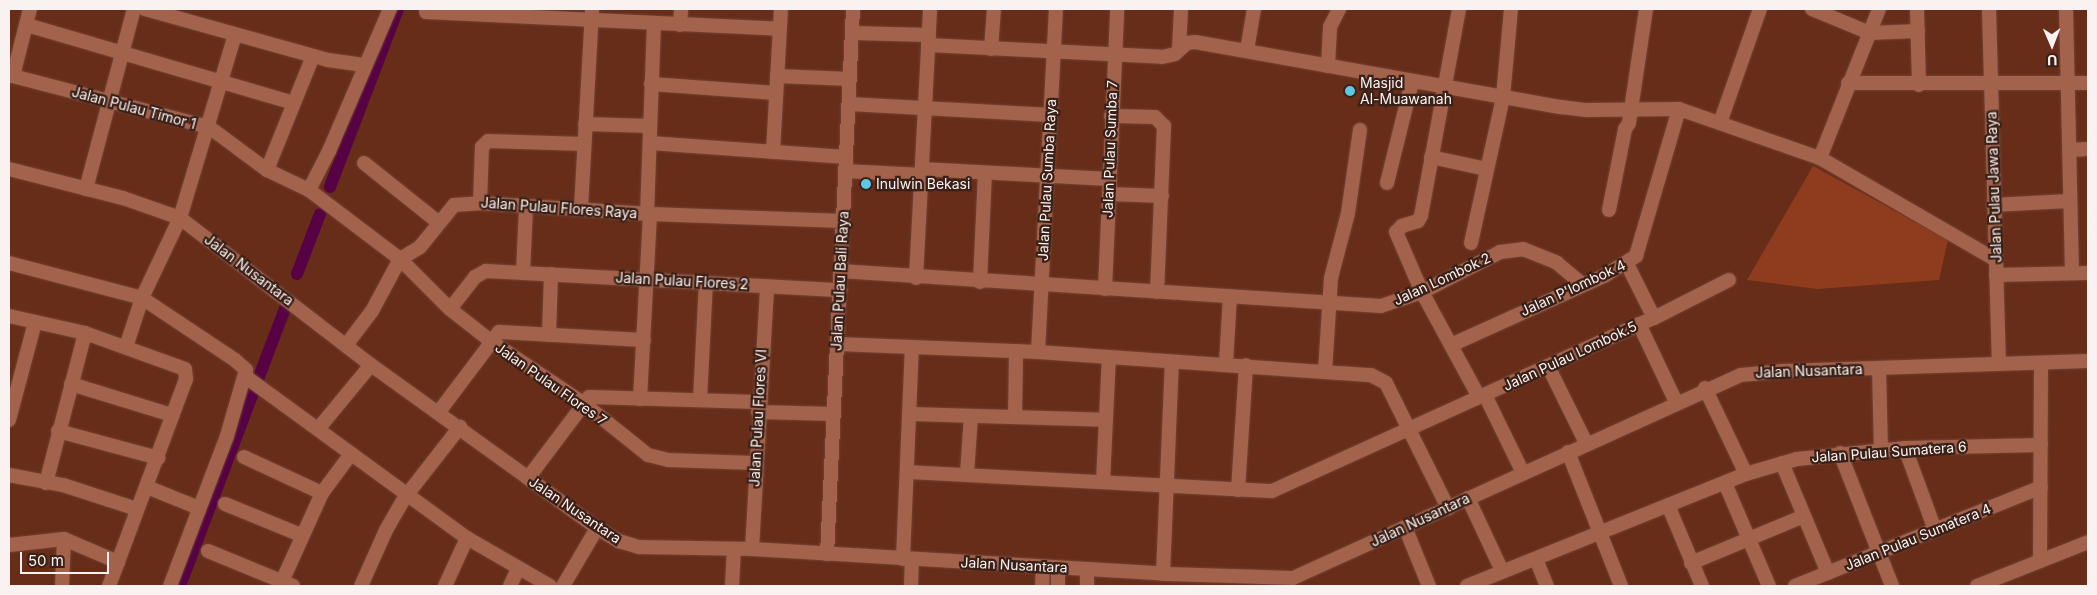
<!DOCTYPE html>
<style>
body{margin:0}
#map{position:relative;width:2097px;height:595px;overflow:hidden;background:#682d19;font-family:Inter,sans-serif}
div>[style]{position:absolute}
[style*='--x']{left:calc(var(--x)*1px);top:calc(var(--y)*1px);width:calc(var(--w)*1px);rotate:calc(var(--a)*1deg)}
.green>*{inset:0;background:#8f3c1e}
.canal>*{height:12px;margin:-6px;padding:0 6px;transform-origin:6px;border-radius:6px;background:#560244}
.roads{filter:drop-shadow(0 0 1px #714335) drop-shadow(0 0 1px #714335)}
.minor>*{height:14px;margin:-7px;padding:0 7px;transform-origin:7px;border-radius:7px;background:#a2624c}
.dots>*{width:14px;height:14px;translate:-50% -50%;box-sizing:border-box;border:2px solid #3a2017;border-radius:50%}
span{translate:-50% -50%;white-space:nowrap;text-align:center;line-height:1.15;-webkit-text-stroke:4.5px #3a2017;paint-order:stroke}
.poi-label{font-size:14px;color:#faf2f0}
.left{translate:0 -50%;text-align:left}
.street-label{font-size:14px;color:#faf2f0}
.frame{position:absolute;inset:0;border:10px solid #faf2f0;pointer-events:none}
.north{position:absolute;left:2027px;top:20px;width:50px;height:50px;-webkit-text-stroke:4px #3a2017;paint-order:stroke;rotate:179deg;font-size:14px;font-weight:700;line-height:20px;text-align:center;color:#faf2f0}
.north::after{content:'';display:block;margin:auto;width:18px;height:22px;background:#faf2f0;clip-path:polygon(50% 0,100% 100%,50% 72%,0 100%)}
.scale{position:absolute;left:20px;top:552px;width:89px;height:22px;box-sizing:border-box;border:2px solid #faf2f0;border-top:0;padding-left:6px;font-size:15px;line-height:18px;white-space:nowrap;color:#faf2f0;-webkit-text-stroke:4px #3a2017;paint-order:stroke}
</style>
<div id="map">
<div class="green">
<i style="clip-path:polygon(1813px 166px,1948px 240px,1939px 280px,1817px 289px,1747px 280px)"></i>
</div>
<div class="canal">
<i style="--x:330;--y:187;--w:191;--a:-69.1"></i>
<i style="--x:297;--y:274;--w:64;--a:-69"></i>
<i style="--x:180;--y:586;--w:299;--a:-69.3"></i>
</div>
<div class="roads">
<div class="minor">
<i style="--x:145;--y:9;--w:190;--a:15.6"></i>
<i style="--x:328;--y:60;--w:36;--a:8"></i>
<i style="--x:1459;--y:9;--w:210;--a:100.4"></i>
<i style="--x:1421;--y:216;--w:6;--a:121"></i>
<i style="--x:1418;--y:221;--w:17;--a:163"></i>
<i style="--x:1402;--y:226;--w:8;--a:135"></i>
<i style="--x:1396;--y:232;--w:65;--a:66.6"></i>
<i style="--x:1422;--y:292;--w:119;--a:61.5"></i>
<i style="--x:1812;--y:9;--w:63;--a:22.5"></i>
<i style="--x:1870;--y:33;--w:48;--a:-2.4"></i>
<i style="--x:1917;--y:9;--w:76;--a:88.5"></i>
<i style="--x:1989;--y:9;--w:355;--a:88.4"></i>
<i style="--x:2066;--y:9;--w:264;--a:88.7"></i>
<i style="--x:426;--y:12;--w:354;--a:2.7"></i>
<i style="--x:27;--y:25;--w:277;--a:16.3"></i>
<i style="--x:680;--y:25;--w:16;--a:-86"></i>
<i style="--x:852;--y:33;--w:77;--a:1.5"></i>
<i style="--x:928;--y:45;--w:234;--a:2.9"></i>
<i style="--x:1162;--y:57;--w:13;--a:-13"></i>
<i style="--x:1175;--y:54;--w:16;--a:-43"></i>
<i style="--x:1187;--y:43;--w:8;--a:-7"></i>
<i style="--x:1195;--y:42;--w:372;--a:10.1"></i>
<i style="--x:1561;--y:107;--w:26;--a:7"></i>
<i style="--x:1587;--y:110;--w:92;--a:-0.6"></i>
<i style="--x:1679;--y:109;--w:149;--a:19.2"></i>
<i style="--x:1820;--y:158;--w:203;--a:30.1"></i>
<i style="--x:991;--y:49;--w:40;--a:-85.7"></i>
<i style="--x:1179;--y:49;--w:40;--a:-87.1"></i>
<i style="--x:1247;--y:50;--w:42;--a:-80.3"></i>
<i style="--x:1328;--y:66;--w:39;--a:-87"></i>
<i style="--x:1330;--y:27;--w:20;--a:-63"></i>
<i style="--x:9;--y:75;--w:207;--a:14.6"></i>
<i style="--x:209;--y:127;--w:72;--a:36.6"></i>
<i style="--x:267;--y:170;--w:47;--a:25.5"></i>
<i style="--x:309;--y:190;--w:114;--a:37.2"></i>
<i style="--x:400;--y:259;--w:71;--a:45"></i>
<i style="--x:450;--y:309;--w:53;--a:38.2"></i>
<i style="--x:492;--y:342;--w:110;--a:33.8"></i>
<i style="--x:583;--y:403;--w:83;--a:38.7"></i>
<i style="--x:648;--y:455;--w:21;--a:14"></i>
<i style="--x:668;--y:460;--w:87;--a:2"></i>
<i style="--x:13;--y:76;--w:69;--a:-75.8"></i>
<i style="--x:777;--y:76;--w:73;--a:2.4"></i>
<i style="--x:1848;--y:83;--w:240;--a:0"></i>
<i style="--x:651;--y:84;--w:125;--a:4.1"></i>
<i style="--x:849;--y:104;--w:202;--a:3.1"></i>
<i style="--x:1111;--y:116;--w:44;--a:1.3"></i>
<i style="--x:1155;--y:117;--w:13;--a:45"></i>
<i style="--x:1164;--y:126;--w:166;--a:92.4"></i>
<i style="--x:1720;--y:123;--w:121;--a:-70.7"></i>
<i style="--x:585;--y:124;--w:65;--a:1.8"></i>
<i style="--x:650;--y:143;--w:196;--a:4.1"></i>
<i style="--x:2069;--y:150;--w:19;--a:-3"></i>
<i style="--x:773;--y:152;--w:143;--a:-86.8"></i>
<i style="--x:1431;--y:157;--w:56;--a:12.3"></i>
<i style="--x:1820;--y:158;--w:160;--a:-68.4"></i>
<i style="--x:364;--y:163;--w:95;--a:38.6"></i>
<i style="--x:9;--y:169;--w:118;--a:14.3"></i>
<i style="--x:123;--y:198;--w:60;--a:19.3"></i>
<i style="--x:180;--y:218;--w:241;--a:37.6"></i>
<i style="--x:371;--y:365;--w:193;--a:35.7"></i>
<i style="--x:528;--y:478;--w:85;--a:35.9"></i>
<i style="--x:597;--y:528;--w:26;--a:31"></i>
<i style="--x:619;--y:541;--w:21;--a:17"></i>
<i style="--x:639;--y:547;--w:113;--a:1"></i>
<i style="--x:752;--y:549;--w:416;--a:3.4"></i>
<i style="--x:1167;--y:574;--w:126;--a:1.8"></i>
<i style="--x:1293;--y:578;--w:492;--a:-24.4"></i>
<i style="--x:1741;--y:375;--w:43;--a:-5.3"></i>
<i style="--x:1784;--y:371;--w:304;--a:-1.9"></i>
<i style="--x:922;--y:169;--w:187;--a:3.1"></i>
<i style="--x:267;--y:170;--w:123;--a:-68"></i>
<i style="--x:845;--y:171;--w:77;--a:3"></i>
<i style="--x:1387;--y:183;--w:104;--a:-76.1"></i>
<i style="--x:86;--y:189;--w:186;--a:-75.1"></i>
<i style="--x:309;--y:190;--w:44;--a:-62.9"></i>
<i style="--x:329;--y:151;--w:155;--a:-66.8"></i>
<i style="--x:1109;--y:194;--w:53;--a:2.2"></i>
<i style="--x:480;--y:203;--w:56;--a:-88"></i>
<i style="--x:482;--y:147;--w:8;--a:-45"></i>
<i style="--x:488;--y:141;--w:96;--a:1.8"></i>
<i style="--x:1993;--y:205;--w:76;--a:-3"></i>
<i style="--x:581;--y:208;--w:199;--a:-86.8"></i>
<i style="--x:1609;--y:210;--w:83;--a:-78.8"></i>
<i style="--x:1625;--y:129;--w:7;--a:-56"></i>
<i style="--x:1629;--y:123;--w:115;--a:-81.5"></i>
<i style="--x:647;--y:214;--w:190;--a:-87.9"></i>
<i style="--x:1471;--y:243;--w:149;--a:-77.6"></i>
<i style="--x:1503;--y:97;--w:88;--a:-84.8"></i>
<i style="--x:9;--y:263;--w:138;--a:14.7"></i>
<i style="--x:142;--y:298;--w:112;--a:33.7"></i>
<i style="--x:235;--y:360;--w:15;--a:42"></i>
<i style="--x:246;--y:370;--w:69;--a:106.1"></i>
<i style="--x:227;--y:436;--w:160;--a:110.8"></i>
<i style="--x:1627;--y:264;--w:60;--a:63.4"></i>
<i style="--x:840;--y:271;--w:542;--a:3.7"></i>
<i style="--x:1381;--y:306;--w:43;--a:-18.9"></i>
<i style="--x:1422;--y:292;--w:88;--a:-27.1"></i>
<i style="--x:1500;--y:252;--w:23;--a:-7"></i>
<i style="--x:1523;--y:249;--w:37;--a:22"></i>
<i style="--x:1557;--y:263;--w:34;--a:40"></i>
<i style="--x:523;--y:273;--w:67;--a:-87.4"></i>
<i style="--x:1996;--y:275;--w:92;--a:-1.2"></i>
<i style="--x:916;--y:278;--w:269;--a:-87"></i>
<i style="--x:980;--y:282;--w:109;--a:-87.4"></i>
<i style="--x:1105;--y:289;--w:280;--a:-87.5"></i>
<i style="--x:450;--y:309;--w:41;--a:-52"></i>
<i style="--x:475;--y:277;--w:13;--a:-29"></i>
<i style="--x:486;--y:271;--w:355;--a:3.1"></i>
<i style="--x:9;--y:316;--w:78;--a:12.6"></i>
<i style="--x:85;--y:333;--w:106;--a:19.8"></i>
<i style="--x:185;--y:369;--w:10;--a:84"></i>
<i style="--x:186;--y:379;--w:221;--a:110.4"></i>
<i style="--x:1639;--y:324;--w:86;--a:64.6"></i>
<i style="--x:549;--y:335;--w:61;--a:-88.1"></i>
<i style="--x:347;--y:344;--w:41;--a:-52.9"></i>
<i style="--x:372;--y:311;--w:59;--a:-61.7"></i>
<i style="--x:400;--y:259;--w:23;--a:-31"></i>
<i style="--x:420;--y:247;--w:54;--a:-51"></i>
<i style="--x:454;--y:205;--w:26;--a:-4"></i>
<i style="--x:480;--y:203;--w:170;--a:3.7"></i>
<i style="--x:650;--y:214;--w:193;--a:2.1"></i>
<i style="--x:837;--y:344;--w:201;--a:2.3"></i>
<i style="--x:1038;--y:352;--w:334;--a:4"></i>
<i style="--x:1371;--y:375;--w:17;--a:28"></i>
<i style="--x:1386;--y:383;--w:140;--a:63.6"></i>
<i style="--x:1451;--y:345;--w:168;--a:-24.3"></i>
<i style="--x:1604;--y:276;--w:38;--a:-32"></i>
<i style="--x:1636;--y:256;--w:153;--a:-73.7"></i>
<i style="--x:126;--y:347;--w:52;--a:-71.9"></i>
<i style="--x:142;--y:298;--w:89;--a:-64.6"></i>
<i style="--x:180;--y:218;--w:191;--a:-73.3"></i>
<i style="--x:1038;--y:352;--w:343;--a:-87"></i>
<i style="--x:1226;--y:363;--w:67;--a:-86.6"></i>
<i style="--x:1548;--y:366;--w:86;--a:63.7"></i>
<i style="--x:1879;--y:368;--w:82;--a:88.6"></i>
<i style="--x:1325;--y:371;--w:93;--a:-86.3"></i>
<i style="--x:1331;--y:278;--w:67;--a:-75.3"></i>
<i style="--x:1348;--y:213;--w:84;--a:-81.8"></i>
<i style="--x:246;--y:377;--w:273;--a:36.1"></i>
<i style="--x:467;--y:538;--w:96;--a:30"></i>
<i style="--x:71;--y:384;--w:106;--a:17.1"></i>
<i style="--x:1705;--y:388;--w:95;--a:64.5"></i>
<i style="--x:1485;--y:395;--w:87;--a:64"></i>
<i style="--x:640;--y:399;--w:185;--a:-86.9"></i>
<i style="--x:700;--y:400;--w:118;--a:-87.1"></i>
<i style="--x:758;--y:412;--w:76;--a:1.5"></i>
<i style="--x:438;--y:413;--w:101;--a:-53"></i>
<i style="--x:499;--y:332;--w:145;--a:3.2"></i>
<i style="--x:909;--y:414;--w:197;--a:1.7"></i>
<i style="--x:1015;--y:417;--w:66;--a:-89.1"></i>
<i style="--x:9;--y:420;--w:101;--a:-75.1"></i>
<i style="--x:318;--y:429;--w:83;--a:-50.4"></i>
<i style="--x:58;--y:431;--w:104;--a:15.1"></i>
<i style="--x:1905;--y:448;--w:87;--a:69.9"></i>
<i style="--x:1568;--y:452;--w:144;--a:68.4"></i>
<i style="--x:1840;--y:453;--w:143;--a:68.6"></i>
<i style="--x:244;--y:457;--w:86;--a:24.8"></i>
<i style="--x:1782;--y:463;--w:119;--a:67.3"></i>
<i style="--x:907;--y:472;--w:365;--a:3"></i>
<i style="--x:1272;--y:491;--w:419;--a:-24.4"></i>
<i style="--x:1654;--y:318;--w:84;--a:-26.9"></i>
<i style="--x:967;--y:474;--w:58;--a:-86.1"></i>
<i style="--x:9;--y:475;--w:55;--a:10.5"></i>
<i style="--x:63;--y:485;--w:78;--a:18"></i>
<i style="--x:528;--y:478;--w:101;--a:-53"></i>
<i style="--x:589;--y:397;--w:170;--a:1.7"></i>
<i style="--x:1103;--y:482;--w:125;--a:-87.3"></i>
<i style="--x:46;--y:483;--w:155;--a:-75.4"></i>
<i style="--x:1725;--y:483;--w:112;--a:66.9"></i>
<i style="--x:147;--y:487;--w:56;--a:22"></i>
<i style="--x:1238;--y:490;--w:125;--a:-86.3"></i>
<i style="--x:1468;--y:498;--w:81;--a:65"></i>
<i style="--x:225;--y:504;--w:82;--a:22.2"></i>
<i style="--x:1668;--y:505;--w:88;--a:67.2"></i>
<i style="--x:1405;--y:527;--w:64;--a:67.9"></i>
<i style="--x:9;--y:545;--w:55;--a:-6.2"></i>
<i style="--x:64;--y:539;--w:59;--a:23.1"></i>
<i style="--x:752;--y:549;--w:263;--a:-86.7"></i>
<i style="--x:208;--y:551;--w:92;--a:22.4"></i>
<i style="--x:827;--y:554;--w:546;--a:-87.27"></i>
<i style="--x:903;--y:559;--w:212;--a:-87.6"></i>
<i style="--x:1536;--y:559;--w:29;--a:68"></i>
<i style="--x:2040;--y:561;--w:197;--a:-89.7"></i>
<i style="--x:1691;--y:563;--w:122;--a:-22.6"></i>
<i style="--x:1163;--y:574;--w:212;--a:-87.6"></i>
<i style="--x:62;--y:586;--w:47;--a:-87.6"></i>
<i style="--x:280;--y:586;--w:102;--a:-65.7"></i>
<i style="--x:322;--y:493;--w:49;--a:-53.4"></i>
<i style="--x:361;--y:586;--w:61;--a:-65.9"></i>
<i style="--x:386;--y:530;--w:39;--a:-60"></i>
<i style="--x:406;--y:496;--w:88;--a:-52"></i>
<i style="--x:445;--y:586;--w:53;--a:-65.4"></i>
<i style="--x:510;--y:586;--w:19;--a:-65"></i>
<i style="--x:563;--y:586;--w:67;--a:-59.6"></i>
<i style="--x:732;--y:586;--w:37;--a:-87"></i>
<i style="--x:911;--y:586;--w:26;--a:-88"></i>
<i style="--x:1042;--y:586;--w:20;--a:-87"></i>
<i style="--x:1058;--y:586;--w:18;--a:-90"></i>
<i style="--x:1087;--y:586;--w:16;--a:-90"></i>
<i style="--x:1467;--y:586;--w:301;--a:-21.9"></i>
<i style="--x:1746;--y:474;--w:53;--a:-16.4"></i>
<i style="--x:1797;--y:459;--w:109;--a:-5.8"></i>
<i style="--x:1905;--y:448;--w:136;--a:-1.3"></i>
<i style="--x:1795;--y:586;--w:265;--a:-21.9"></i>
<i style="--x:1977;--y:586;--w:119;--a:-21.6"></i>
</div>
</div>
<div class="dots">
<i style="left:1350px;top:91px;background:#5bc8e6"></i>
<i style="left:866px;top:184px;background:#5bc8e6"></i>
</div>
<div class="poi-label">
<span class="left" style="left:1360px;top:91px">Masjid<br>Al-Muawanah</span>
<span class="left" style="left:876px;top:184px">Inulwin Bekasi</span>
</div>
<div class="street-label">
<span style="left:134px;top:108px;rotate:15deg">Jalan Pulau Timor 1</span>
<span style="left:1110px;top:149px;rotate:-88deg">Jalan Pulau Sumba 7</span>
<span style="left:1047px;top:180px;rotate:-87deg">Jalan Pulau Sumba Raya</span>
<span style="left:1994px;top:187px;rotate:-92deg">Jalan Pulau Jawa Raya</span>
<span style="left:559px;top:208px;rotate:4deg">Jalan Pulau Flores Raya</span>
<span style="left:249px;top:270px;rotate:37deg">Jalan Nusantara</span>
<span style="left:1442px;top:279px;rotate:-25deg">Jalan Lombok 2</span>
<span style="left:682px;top:281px;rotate:3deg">Jalan Pulau Flores 2</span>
<span style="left:840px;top:281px;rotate:-87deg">Jalan Pulau Bali Raya</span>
<span style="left:1573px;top:288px;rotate:-25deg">Jalan P'lombok 4</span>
<span style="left:1570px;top:356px;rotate:-25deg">Jalan Pulau Lombok.5</span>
<span style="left:1809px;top:371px;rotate:-2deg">Jalan Nusantara</span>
<span style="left:551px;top:384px;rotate:35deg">Jalan Pulau Flores 7</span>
<span style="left:758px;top:418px;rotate:-87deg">Jalan Pulau Flores VI</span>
<span style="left:1889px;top:452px;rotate:-4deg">Jalan Pulau Sumatera 6</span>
<span style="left:575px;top:510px;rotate:34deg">Jalan Nusantara</span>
<span style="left:1420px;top:520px;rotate:-25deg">Jalan Nusantara</span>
<span style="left:1918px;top:537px;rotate:-22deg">Jalan Pulau Sumatera 4</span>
<span style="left:1014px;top:565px;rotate:3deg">Jalan Nusantara</span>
</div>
<div class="frame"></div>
<div class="north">U</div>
<div class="scale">50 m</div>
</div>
